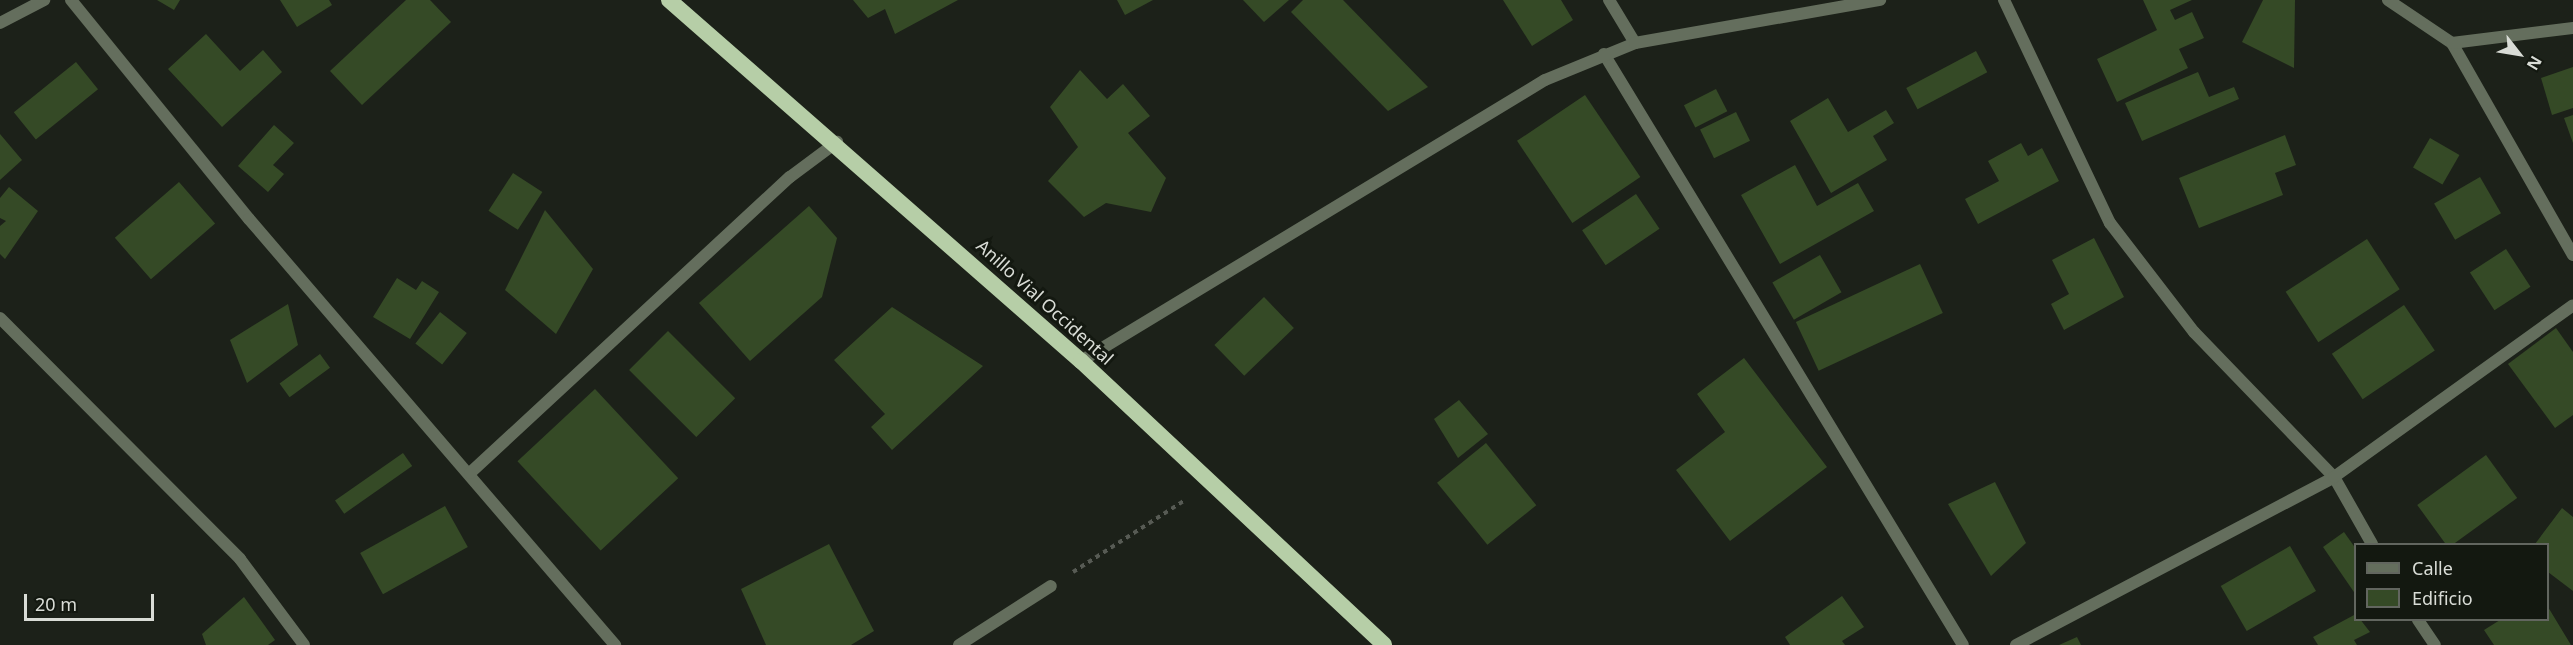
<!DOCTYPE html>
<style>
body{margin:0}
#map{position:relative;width:2573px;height:645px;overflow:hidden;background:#1c2119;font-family:"Noto Sans",sans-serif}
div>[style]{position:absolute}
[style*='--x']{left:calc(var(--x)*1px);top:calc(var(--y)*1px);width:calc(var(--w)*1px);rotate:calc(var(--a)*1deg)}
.building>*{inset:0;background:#354a26;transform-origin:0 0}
.path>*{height:4px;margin-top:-2px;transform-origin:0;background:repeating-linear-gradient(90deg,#575b54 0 4.5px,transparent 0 9px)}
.minor>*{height:12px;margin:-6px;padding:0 6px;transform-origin:6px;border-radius:6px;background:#646e5d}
.trunk>*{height:16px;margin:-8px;padding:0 8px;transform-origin:8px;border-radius:8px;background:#b6cea7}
span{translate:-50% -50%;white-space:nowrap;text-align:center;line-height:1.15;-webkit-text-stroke:6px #131810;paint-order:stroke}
.street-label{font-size:18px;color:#d9dcd6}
.legend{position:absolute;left:2354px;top:543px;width:195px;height:78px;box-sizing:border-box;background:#131810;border:2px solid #62665f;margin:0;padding:8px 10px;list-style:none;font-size:18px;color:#d9dcd6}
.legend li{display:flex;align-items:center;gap:12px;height:30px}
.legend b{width:30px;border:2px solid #62665f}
.north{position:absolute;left:2489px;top:24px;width:60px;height:60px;-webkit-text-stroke:4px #131810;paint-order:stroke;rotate:121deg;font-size:16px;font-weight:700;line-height:24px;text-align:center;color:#d9dcd6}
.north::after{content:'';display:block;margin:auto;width:21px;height:27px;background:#d9dcd6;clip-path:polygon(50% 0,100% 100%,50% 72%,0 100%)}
.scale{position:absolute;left:24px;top:594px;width:130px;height:27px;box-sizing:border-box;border:3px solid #d9dcd6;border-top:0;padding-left:8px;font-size:18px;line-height:21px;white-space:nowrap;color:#d9dcd6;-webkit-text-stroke:4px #131810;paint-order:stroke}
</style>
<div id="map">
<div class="building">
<i style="clip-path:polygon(157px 0,180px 0,174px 10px)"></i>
<i style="clip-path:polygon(280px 0,329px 0,332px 5px,297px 27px)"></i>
<i style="clip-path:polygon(406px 0,430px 0,451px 22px,362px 105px,330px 71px)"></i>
<i style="clip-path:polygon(853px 0,958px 0,895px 34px,885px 9px,868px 18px)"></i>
<i style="clip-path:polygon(1117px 0,1153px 0,1125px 15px)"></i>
<i style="clip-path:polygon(1243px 0,1289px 0,1264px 22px)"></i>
<i style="clip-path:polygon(1303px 0,1343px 0,1428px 87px,1388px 111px,1291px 12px)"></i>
<i style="clip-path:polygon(1503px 0,1561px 0,1573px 20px,1532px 46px)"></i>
<i style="clip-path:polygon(2143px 0,2192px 0,2170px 10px,2175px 20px,2192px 12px,2204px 38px,2179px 49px,2188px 68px,2117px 102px,2097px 59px,2157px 30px)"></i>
<i style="clip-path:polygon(2263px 0,2295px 0,2294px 68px,2242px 42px)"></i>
<i style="clip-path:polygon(206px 34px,240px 71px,263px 50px,282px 72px,222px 127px,168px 69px)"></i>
<i style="left:1976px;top:51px;width:24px;height:79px;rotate:62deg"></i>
<i style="left:76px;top:62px;width:35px;height:80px;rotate:51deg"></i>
<i style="clip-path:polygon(2573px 67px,2573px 108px,2552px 115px,2541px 78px)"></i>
<i style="clip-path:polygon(1080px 70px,1107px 99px,1123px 84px,1150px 116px,1128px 133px,1166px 178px,1151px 212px,1106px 203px,1084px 217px,1048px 181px,1078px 147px,1050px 107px)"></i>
<i style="clip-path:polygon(2198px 72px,2209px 97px,2234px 87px,2239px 99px,2142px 141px,2125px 103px)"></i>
<i style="left:1716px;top:89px;width:25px;height:36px;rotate:63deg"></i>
<i style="left:1585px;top:95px;width:99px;height:82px;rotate:56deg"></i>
<i style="clip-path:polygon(1828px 98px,1848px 132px,1886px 110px,1894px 123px,1873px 136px,1887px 160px,1831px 193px,1790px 121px)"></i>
<i style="left:1736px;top:112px;width:32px;height:40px;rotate:64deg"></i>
<i style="clip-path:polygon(2573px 115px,2573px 143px,2564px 118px)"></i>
<i style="clip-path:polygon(274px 125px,294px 143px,273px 165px,284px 174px,268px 192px,238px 166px)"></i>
<i style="clip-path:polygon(0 134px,22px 160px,0 180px)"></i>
<i style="clip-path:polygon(2285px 135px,2296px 165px,2275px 173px,2283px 195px,2199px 228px,2179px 178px)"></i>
<i style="left:2430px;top:138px;width:34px;height:34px;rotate:30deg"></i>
<i style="clip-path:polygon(2021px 143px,2028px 156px,2042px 148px,2059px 181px,1978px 224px,1965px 199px,1999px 181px,1988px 161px)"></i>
<i style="clip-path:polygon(1795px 165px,1817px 206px,1858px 183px,1874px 211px,1780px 264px,1741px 195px)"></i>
<i style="left:513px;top:173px;width:35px;height:45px;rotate:33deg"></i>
<i style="left:2480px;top:177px;width:42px;height:53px;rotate:60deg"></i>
<i style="left:179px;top:182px;width:55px;height:85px;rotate:49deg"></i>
<i style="clip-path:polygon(9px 187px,38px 211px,5px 259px,0 254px,0 226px,6px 221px,0 218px,0 198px)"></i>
<i style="left:1636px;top:194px;width:42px;height:65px;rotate:56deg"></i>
<i style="clip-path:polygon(809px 206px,837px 238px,822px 297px,750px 361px,699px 303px)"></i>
<i style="clip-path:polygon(545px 210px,593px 269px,556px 334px,505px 290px)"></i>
<i style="clip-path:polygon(2094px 238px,2124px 297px,2064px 330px,2051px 304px,2069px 294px,2052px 260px)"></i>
<i style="left:2367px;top:239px;width:60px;height:97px;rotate:57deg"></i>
<i style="left:2506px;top:249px;width:45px;height:43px;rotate:57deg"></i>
<i style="left:1820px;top:255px;width:43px;height:55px;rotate:60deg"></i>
<i style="left:1920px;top:264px;width:54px;height:137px;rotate:65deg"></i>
<i style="clip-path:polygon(397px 278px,416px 290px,422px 281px,439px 292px,410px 339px,373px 317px)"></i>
<i style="left:1264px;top:297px;width:43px;height:69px;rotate:46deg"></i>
<i style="clip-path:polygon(288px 304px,298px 345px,247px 383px,230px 340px)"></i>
<i style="left:2404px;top:305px;width:55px;height:87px;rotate:56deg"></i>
<i style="clip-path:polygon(892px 307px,983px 366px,892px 450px,871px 427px,885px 414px,834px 360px)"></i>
<i style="left:440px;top:312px;width:34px;height:40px;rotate:38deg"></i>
<i style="clip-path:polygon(2556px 328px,2573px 352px,2573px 415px,2555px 428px,2508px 364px)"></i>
<i style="left:668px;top:331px;width:95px;height:55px;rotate:45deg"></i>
<i style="left:320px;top:354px;width:17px;height:50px;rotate:54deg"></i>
<i style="clip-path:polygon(1744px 358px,1827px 467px,1730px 541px,1676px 470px,1725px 432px,1697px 394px)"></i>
<i style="left:595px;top:389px;width:122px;height:106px;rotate:47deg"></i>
<i style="clip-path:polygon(1459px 400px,1488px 434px,1458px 458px,1434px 419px)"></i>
<i style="left:1486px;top:443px;width:80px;height:63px;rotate:51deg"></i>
<i style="left:403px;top:453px;width:16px;height:83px;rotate:55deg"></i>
<i style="left:2486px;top:455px;width:53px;height:85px;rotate:54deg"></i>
<i style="clip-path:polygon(1995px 482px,2026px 543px,1991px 576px,1948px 504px)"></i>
<i style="left:445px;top:506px;width:47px;height:97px;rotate:61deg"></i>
<i style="clip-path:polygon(2562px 508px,2573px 517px,2573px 591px,2548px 572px,2548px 544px,2535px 544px)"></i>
<i style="clip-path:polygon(2344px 532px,2356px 549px,2356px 595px,2323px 547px)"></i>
<i style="clip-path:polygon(829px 544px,874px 631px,851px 645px,766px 645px,741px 589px)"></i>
<i style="left:2290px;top:546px;width:52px;height:80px;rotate:60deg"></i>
<i style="clip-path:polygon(1842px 596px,1864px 627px,1842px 641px,1845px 645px,1790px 645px,1785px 637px)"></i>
<i style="clip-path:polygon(244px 597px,275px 640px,268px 645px,206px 645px,202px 634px)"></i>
<i style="clip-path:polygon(2548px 607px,2571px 645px,2494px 645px,2484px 630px,2500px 620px,2548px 620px)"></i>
<i style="clip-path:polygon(2356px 614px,2370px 632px,2354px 640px,2357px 645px,2318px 645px,2313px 637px)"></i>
<i style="clip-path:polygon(2077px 637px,2081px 645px,2059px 645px)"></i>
</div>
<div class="path">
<i style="--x:1073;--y:572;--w:133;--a:-32.7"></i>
</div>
<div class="minor">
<i style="--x:71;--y:0;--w:282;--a:50.9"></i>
<i style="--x:249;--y:219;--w:562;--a:49.33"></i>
<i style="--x:1609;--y:0;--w:50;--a:58.8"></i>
<i style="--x:2004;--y:0;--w:247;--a:64.6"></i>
<i style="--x:2110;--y:223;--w:138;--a:52.4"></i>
<i style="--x:2194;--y:332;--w:202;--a:46"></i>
<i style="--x:2334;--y:477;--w:77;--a:60.4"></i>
<i style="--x:2388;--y:0;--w:77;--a:33.9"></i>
<i style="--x:2452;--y:43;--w:244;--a:60.3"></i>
<i style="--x:0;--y:23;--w:50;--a:-27.6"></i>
<i style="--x:2452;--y:43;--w:122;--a:-7.1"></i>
<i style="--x:1604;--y:54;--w:691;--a:58.72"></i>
<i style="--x:0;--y:318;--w:340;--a:45.1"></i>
<i style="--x:240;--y:559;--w:107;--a:53.3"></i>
<i style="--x:1081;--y:361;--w:542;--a:-31.2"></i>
<i style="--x:1545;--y:80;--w:97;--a:-22.3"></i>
<i style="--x:1635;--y:43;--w:249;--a:-10"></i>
<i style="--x:470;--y:473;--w:436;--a:-42.8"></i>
<i style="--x:790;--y:177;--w:59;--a:-36.7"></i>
<i style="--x:2418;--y:620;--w:30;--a:56"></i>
<i style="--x:959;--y:645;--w:109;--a:-32.7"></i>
<i style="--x:2016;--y:645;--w:360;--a:-27.8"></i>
<i style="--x:2334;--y:477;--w:294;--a:-35.7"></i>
</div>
<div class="trunk">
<i style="--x:669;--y:0;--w:548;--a:41.23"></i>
<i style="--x:1081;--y:361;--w:415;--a:43.1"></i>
</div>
<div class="street-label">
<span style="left:1045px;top:302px;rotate:42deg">Anillo Vial Occidental</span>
</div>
<ul class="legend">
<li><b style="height:8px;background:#646e5d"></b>Calle</li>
<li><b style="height:16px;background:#354a26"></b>Edificio</li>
</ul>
<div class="north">N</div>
<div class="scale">20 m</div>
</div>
